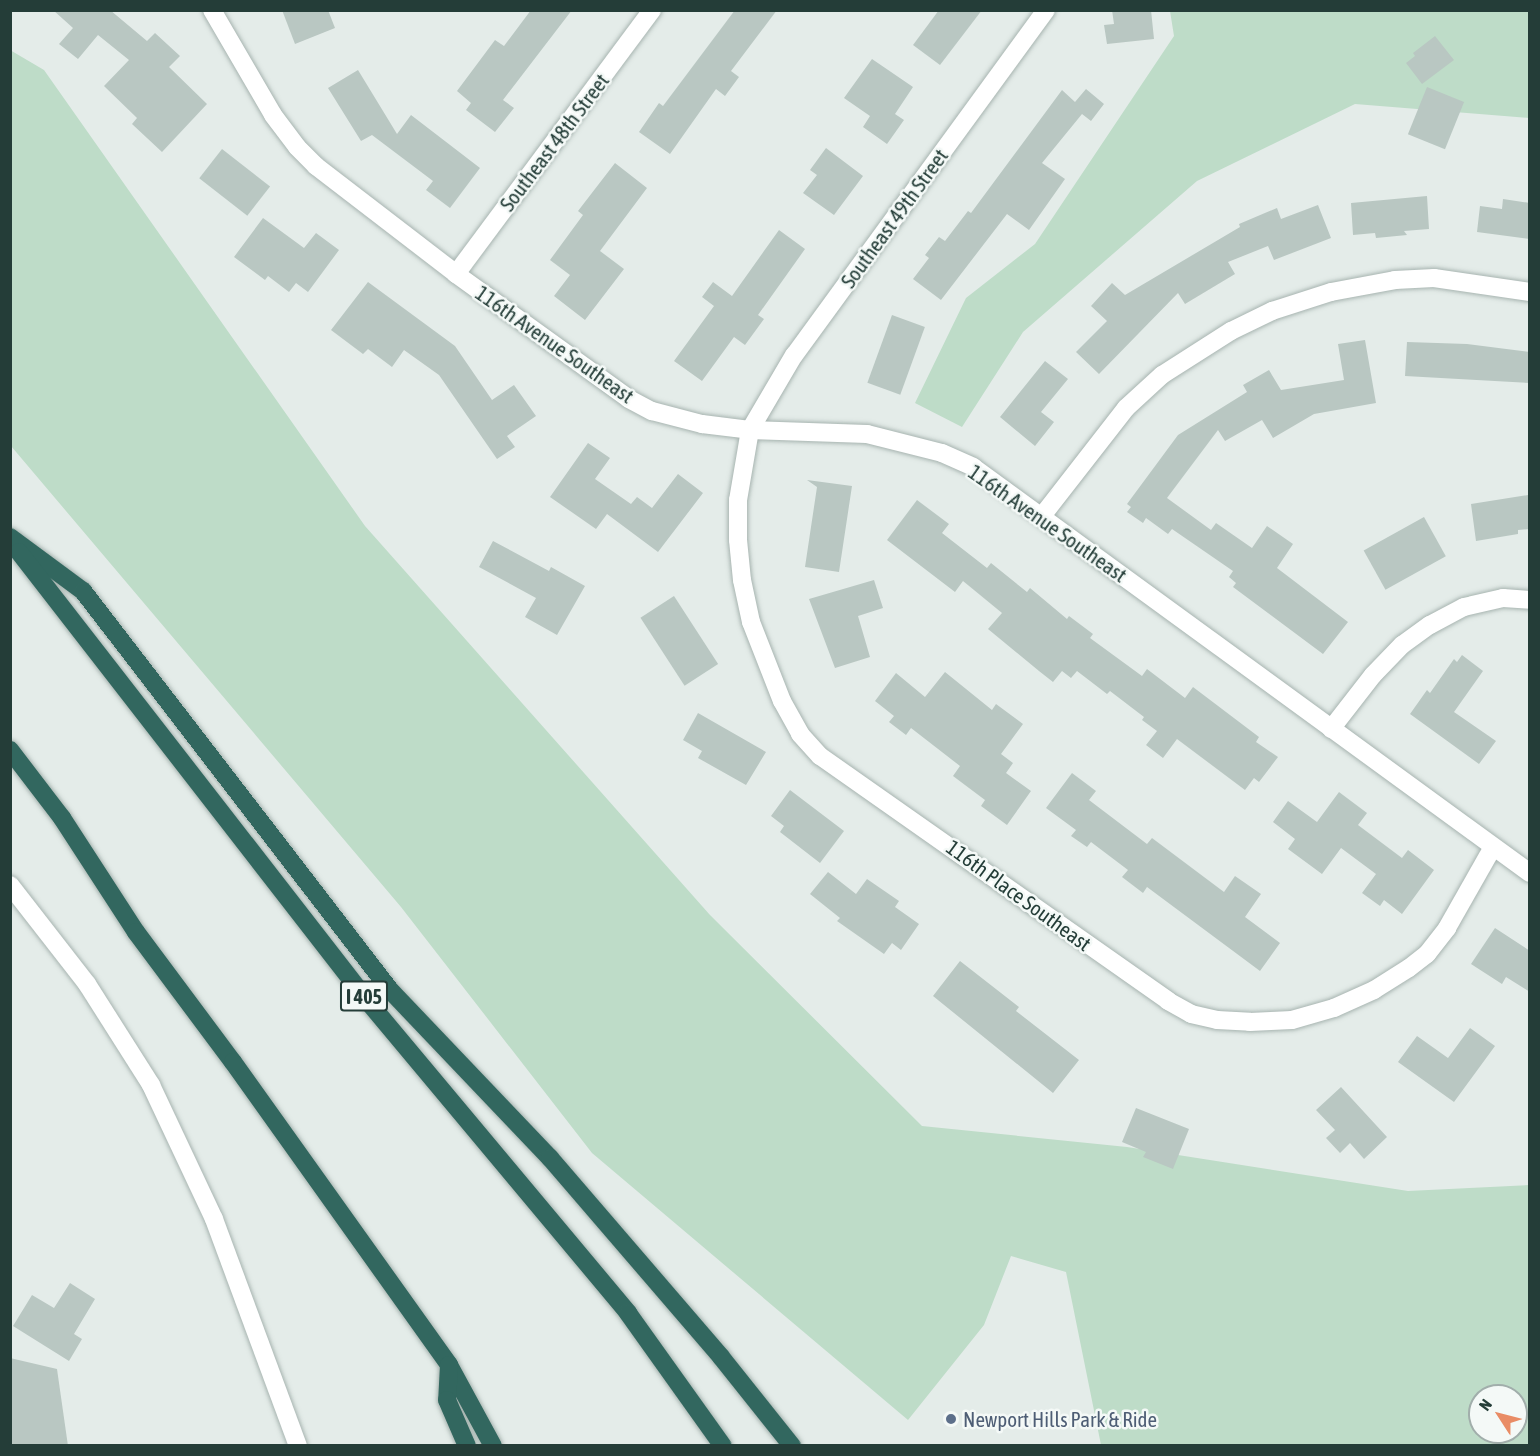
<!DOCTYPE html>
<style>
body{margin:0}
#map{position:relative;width:1540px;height:1456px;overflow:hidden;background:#e4ece9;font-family:"Asap Condensed",sans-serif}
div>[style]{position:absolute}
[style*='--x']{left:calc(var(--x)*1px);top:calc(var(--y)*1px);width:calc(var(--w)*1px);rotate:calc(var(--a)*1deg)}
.green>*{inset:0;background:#bedcc8}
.building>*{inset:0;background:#b9c7c2;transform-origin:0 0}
.roads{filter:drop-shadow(0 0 2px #a7b4b0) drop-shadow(0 0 2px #a7b4b0)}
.minor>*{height:18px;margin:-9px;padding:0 9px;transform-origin:9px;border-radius:9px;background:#fff}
.highway>*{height:18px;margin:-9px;padding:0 9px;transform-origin:9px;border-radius:9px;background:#32675f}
.dots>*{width:16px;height:16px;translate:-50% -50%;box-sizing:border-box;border:3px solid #f4f9f7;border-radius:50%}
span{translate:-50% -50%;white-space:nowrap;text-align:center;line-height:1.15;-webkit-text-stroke:5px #f4f9f7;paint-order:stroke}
.shield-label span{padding:2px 4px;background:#f4f9f7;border:2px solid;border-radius:4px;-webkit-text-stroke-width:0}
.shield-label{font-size:20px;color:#243d38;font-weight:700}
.street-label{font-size:21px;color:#243d38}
.service-label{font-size:21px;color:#4e5e75}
.left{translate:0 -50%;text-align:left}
.frame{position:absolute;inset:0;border:12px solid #243d38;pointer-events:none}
.north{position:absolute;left:1468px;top:1384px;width:60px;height:60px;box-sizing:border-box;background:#f4f9f7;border:2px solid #a1aeab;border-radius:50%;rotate:306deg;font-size:16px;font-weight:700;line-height:24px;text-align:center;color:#243d38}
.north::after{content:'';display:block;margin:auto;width:21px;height:27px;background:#e98c65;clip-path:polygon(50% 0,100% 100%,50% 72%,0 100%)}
</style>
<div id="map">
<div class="green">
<i style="clip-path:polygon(1170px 11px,1529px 11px,1529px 118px,1355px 104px,1197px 181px,1023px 332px,962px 427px,915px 403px,966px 298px,1035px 244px,1174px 36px)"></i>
<i style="clip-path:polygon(evenodd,10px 50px,44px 70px,365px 526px,710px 915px,922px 1126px,1127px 1147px,1408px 1191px,1529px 1185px,1529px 1445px,1101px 1445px,1066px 1272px,1011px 1256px,984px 1325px,908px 1420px,592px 1153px,401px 907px,11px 446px,10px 50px,1480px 1396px,1516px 1396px,1516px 1432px,1480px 1432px,1480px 1396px)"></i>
</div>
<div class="building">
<i style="clip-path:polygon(53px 10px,110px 10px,147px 41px,155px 33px,180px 56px,169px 67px,207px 104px,162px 152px,132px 124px,137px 118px,104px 86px,129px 60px,98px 35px,78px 59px,59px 44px,73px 28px)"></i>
<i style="clip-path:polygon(282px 10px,328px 10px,335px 28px,295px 44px)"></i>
<i style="clip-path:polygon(531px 10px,572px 10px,503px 100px,514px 108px,495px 132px,466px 110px,471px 103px,457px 91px,495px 40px,504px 46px)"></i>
<i style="clip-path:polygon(735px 10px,777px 10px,731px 71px,739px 77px,725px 96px,716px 89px,670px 154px,639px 132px,659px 103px,663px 106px)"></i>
<i style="clip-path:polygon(939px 10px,982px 10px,940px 65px,913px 45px)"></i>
<i style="clip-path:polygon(1112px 10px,1151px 10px,1154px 39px,1107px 44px,1104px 25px,1114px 24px)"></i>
<i style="clip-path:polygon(1435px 36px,1454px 60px,1422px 84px,1406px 63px,1415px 56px,1413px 53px)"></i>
<i style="clip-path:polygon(872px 59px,913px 87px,895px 114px,904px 120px,887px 144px,863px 127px,870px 116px,844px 98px)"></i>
<i style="clip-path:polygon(358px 70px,397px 134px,411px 115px,480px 168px,450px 208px,426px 190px,433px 181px,372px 135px,361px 141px,328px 88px)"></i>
<i style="left:1427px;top:87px;width:40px;height:51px;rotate:22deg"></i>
<i style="clip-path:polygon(1086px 89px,1104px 104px,1091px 121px,1082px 114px,1042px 163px,1065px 179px,1029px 230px,1007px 214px,941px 300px,913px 279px,929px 258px,925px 255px,939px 237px,945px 241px,968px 211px,971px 213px,1062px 90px,1075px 102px)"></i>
<i style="clip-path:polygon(826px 148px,863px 176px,834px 215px,803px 193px,817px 175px,810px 170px)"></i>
<i style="left:222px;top:149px;width:61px;height:37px;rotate:38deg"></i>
<i style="clip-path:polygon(615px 163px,647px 188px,600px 251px,624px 269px,585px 320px,554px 296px,570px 275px,550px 260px,583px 215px,578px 211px)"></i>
<i style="clip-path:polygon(1427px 196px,1429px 229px,1404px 231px,1407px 235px,1376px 238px,1375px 233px,1353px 235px,1351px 203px)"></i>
<i style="clip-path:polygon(1503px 199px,1530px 203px,1530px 239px,1477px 232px,1480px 206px,1502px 209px)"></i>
<i style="clip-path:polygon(1318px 205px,1331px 238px,1274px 260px,1268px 246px,1228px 262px,1235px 274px,1185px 304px,1178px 293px,1099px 374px,1076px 352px,1107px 321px,1091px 306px,1112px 283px,1125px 295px,1240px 227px,1239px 224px,1277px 208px,1281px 219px)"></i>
<i style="clip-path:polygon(263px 218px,304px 248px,316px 233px,339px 250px,308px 292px,296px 283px,289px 292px,268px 276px,265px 280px,234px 257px)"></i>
<i style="clip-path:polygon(779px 230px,805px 249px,758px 315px,764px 319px,745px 345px,734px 337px,702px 381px,674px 361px,714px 306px,702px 297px,713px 282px,732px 296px)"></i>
<i style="clip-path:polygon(368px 282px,455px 346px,492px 400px,514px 385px,536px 416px,507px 436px,515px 447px,497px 459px,439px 375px,404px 350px,392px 367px,368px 349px,363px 354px,331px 330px)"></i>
<i style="left:892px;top:315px;width:35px;height:72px;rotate:20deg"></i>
<i style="clip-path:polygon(1365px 340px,1376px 403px,1314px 414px,1273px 438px,1262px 420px,1225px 441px,1218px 430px,1167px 498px,1211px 530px,1216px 523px,1252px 548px,1267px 526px,1293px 544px,1277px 568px,1348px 622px,1323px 654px,1233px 587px,1236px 583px,1229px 577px,1233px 571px,1172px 529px,1168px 534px,1146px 518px,1143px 523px,1127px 512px,1131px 507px,1127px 504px,1178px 435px,1247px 392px,1243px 385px,1269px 370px,1281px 390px,1344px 380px,1338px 344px)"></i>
<i style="clip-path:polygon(1407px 342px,1467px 344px,1530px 352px,1530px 383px,1405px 376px)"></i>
<i style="clip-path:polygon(1045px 361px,1068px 379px,1041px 412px,1054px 422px,1035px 446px,1000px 417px)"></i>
<i style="clip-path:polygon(588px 443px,610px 458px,595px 479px,631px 504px,637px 497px,652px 508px,678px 474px,703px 493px,658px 552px,607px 514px,596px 529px,550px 497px)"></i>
<i style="clip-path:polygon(807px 480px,852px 486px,839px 572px,805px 567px,817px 487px)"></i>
<i style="clip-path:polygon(1528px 495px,1530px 529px,1518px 530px,1518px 534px,1476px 541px,1471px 504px)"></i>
<i style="clip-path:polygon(917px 500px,949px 524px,942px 533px,987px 568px,991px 563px,1027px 592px,1030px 588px,1067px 619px,1069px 616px,1093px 634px,1090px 638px,1142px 676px,1147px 669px,1185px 698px,1193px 687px,1259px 737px,1256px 742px,1278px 757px,1259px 782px,1254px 778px,1245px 790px,1177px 739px,1163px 758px,1146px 745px,1157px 731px,1142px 720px,1144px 717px,1110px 691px,1107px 694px,1077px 671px,1071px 678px,1062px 671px,1053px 682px,1039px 671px,988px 629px,1002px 613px,963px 581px,955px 592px,887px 540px)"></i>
<i style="left:1424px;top:517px;width:45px;height:69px;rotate:61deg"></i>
<i style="clip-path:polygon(493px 541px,549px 571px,551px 567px,585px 586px,557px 635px,525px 617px,536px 598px,479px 567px)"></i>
<i style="clip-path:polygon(874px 580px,883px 608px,858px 616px,870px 657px,835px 668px,809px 599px)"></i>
<i style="left:674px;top:596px;width:81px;height:40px;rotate:57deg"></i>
<i style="clip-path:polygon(1462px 655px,1483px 671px,1454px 712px,1496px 741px,1479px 764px,1410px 714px,1427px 690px,1430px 693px,1454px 659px,1457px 662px)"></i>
<i style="clip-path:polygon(945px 672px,992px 710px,996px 704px,1023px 724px,1001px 754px,1013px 763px,1006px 773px,1031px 791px,1007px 825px,981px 806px,985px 800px,953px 776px,960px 766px,911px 728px,906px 735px,889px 722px,894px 716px,875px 701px,896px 673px,925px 697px)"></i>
<i style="clip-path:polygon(698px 713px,766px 752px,746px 785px,698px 758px,702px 751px,683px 740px)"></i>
<i style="clip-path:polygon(1072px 773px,1096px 791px,1089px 800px,1147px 844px,1152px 838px,1224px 892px,1235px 876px,1261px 894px,1245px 917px,1280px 943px,1260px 971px,1147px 887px,1143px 893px,1122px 877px,1128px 870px,1091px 842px,1087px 847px,1071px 836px,1076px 830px,1046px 808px)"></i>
<i style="clip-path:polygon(790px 790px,844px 831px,820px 863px,780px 832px,784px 826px,771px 816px)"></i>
<i style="clip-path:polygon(1339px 792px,1367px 813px,1358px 825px,1402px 858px,1408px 850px,1434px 870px,1402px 914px,1384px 900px,1380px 906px,1362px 893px,1376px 874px,1341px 848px,1322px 874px,1288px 849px,1295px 839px,1273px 822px,1288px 801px,1317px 822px)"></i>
<i style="clip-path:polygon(828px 872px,856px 894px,867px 879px,899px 901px,895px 907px,919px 924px,901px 950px,892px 943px,884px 954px,837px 921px,840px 918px,810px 894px)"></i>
<i style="clip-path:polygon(1495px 928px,1530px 951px,1530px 992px,1506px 977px,1502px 984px,1471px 964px)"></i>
<i style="clip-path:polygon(960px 961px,1019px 1007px,1016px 1011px,1079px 1060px,1053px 1093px,933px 996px)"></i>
<i style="clip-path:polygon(1470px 1028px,1495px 1046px,1454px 1102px,1398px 1062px,1417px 1036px,1448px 1058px)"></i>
<i style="clip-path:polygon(1341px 1087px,1387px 1137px,1364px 1159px,1350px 1143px,1340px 1153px,1326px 1138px,1335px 1130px,1316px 1110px)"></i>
<i style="clip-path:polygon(1136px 1108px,1189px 1129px,1173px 1169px,1143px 1157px,1146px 1152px,1122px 1142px)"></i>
<i style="clip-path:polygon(70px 1283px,95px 1299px,74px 1334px,82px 1339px,69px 1361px,13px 1326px,32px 1295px,54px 1308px)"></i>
<i style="clip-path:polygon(10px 1358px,57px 1369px,68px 1446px,10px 1446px)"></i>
</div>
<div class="roads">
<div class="minor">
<i style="--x:212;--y:10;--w:121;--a:59.8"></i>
<i style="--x:273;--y:115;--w:40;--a:53"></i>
<i style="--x:297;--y:147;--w:27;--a:45"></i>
<i style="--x:316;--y:166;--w:177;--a:37.6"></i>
<i style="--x:456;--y:274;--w:213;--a:35.8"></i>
<i style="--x:629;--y:399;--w:26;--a:28"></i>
<i style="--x:652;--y:411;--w:52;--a:14.6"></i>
<i style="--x:702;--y:424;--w:48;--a:7.1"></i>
<i style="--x:750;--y:430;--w:117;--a:2"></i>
<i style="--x:867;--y:434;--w:77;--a:14.2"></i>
<i style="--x:942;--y:453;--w:34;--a:24"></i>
<i style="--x:973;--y:467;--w:689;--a:36.09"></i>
<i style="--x:1046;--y:10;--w:427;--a:126.1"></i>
<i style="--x:794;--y:355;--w:87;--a:120.4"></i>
<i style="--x:750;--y:430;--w:71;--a:99.7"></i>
<i style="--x:738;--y:500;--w:40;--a:90"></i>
<i style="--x:738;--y:540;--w:40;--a:84.3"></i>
<i style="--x:742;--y:580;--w:43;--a:77.9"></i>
<i style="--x:751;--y:622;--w:85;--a:68.6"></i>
<i style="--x:782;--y:701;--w:38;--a:61"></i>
<i style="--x:800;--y:734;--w:30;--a:48"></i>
<i style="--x:820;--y:756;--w:426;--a:35.1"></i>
<i style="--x:1168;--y:1001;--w:26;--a:29"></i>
<i style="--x:1191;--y:1014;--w:27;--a:13"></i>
<i style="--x:1217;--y:1020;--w:33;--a:3"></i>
<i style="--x:1250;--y:1022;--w:42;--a:-2.7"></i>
<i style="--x:1292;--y:1020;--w:44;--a:-15.9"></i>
<i style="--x:1334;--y:1008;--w:44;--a:-24.2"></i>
<i style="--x:1374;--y:990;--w:41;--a:-32.2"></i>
<i style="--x:1409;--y:968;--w:23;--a:-38"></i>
<i style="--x:1427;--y:954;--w:33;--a:-52"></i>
<i style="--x:1447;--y:928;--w:93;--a:-60.4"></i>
<i style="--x:456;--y:274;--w:329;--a:-53.4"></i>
<i style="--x:1042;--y:516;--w:137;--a:-52.1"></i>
<i style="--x:1126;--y:408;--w:49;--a:-42.5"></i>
<i style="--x:1162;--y:375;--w:82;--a:-32.5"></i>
<i style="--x:1231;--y:331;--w:46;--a:-26"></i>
<i style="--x:1272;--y:311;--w:62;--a:-17.9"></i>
<i style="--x:1331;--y:292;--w:65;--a:-10.6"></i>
<i style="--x:1395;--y:280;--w:39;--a:-3"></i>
<i style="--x:1434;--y:278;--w:97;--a:8.3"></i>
<i style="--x:1331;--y:729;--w:68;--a:-52.1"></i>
<i style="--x:1373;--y:675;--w:42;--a:-46"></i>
<i style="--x:1402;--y:645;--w:34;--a:-36"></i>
<i style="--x:1430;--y:625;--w:38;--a:-28"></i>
<i style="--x:1464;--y:607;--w:40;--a:-13"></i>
<i style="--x:1503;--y:598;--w:27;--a:4"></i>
<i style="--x:10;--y:885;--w:125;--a:52.1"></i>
<i style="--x:87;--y:984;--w:120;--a:57.6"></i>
<i style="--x:151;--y:1085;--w:148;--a:64.8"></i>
<i style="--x:214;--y:1219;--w:242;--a:69.7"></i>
</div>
<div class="highway">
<i style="--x:10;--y:537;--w:91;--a:36.5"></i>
<i style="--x:83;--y:591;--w:503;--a:52.42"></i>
<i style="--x:390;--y:990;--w:232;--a:46.4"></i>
<i style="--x:550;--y:1158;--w:262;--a:49.3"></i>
<i style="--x:721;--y:1357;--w:114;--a:51.4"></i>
<i style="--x:19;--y:552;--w:572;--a:52.17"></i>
<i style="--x:370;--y:1004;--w:403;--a:50.1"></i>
<i style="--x:628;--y:1313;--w:163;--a:54.5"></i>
<i style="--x:10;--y:750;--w:86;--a:52.6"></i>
<i style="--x:62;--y:818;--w:136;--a:57"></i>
<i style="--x:136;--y:932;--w:162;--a:53.3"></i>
<i style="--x:233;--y:1062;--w:372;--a:54.5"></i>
<i style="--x:449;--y:1365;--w:92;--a:61.5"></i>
<i style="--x:449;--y:1365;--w:35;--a:93"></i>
<i style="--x:447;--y:1400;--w:50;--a:66.5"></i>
</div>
</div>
<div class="dots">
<i style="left:951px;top:1419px;background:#5c6f8a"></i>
</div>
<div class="shield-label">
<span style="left:364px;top:996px">I 405</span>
</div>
<div class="street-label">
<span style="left:554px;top:142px;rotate:-53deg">Southeast 48th Street</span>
<span style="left:894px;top:218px;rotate:-54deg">Southeast 49th Street</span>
<span style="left:555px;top:344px;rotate:35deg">116th Avenue Southeast</span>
<span style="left:1048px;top:523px;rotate:35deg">116th Avenue Southeast</span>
<span style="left:1019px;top:895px;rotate:36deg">116th Place Southeast</span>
</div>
<div class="service-label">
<span class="left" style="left:963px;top:1419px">Newport Hills Park &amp; Ride</span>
</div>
<div class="frame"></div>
<div class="north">N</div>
</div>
